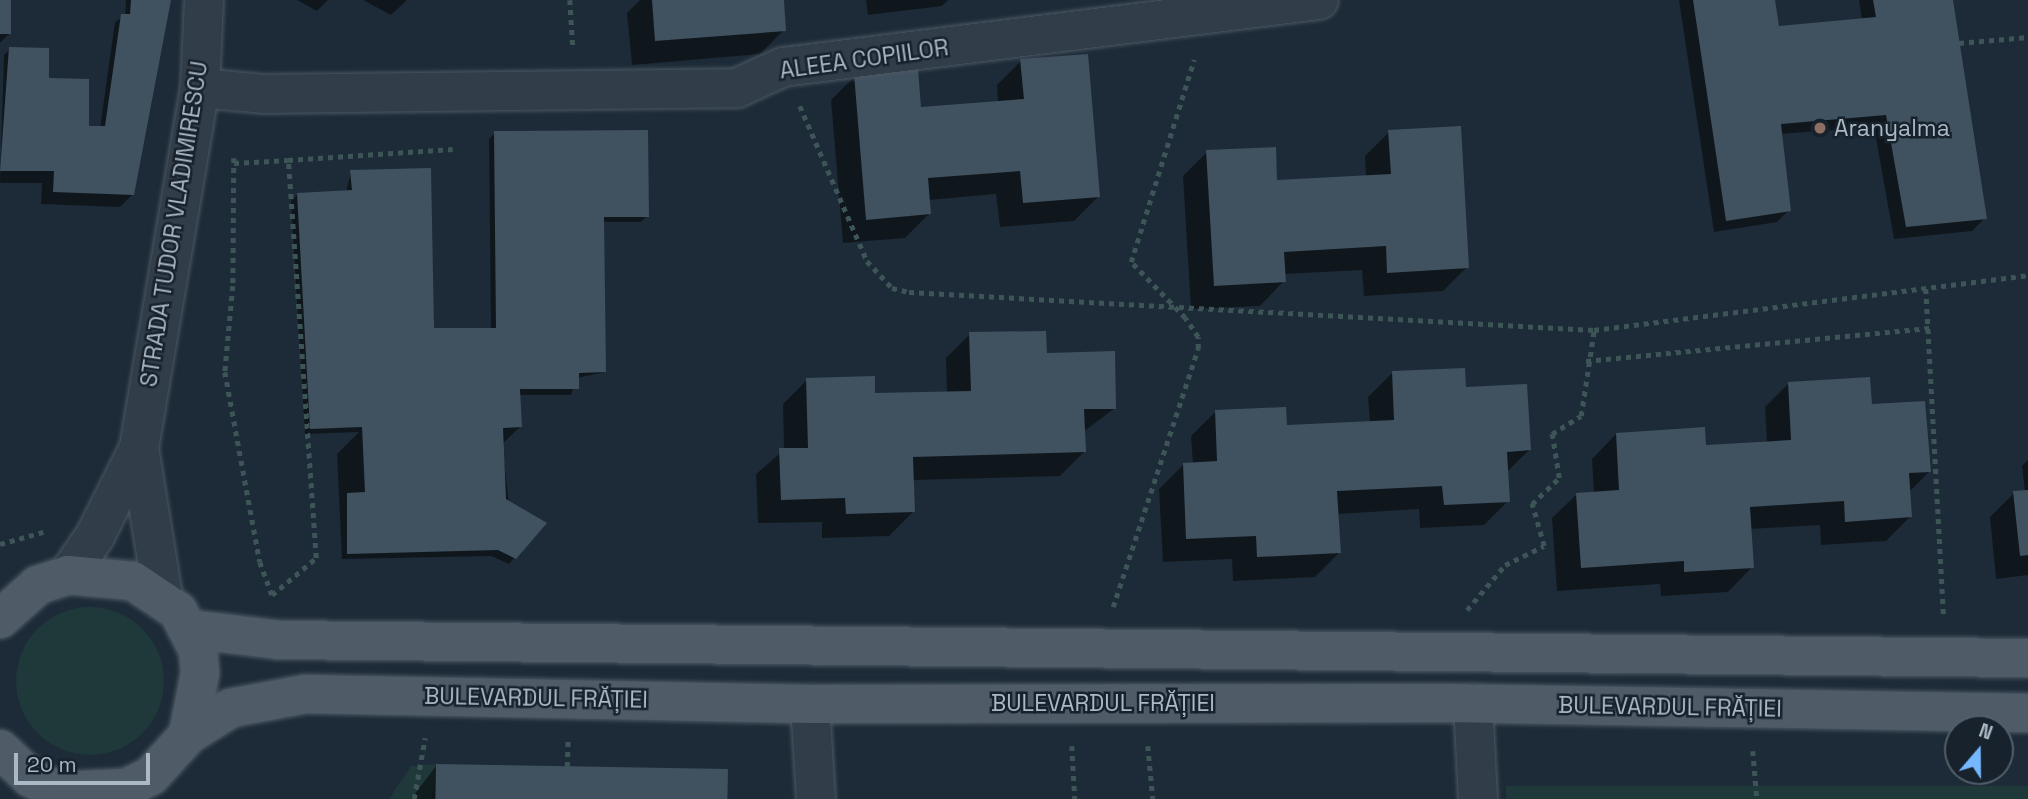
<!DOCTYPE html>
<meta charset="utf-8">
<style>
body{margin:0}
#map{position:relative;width:2028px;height:799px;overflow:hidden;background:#1d2b38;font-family:"Space Grotesk",sans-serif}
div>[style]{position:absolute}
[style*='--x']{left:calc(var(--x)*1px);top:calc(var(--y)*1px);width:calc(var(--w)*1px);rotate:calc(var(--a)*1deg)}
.green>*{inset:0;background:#1f3839;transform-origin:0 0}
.round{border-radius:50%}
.shadow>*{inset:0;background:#0007}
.building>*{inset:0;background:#405160;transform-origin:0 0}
.path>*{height:4.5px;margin-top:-2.25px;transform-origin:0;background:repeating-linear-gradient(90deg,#3d5556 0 5px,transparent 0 10px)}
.roads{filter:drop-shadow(0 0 2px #4c5863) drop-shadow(0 0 2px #4c5863)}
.minor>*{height:38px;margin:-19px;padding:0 19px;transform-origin:19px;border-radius:19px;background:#313d48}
.major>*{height:38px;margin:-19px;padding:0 19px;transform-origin:19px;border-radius:19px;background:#4f5c68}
.dots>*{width:19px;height:19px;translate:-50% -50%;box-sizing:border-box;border:4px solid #17222c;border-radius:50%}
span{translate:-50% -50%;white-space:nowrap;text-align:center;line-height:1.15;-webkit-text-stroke:5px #17222c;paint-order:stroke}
.street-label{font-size:23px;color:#abb8c5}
.poi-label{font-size:23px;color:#abb8c5}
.left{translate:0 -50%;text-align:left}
.north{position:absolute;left:1944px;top:715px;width:70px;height:70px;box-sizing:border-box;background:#17222c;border:2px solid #525e69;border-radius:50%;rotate:20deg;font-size:19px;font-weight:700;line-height:28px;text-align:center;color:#abb8c5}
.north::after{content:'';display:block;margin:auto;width:24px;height:32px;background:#76b8ff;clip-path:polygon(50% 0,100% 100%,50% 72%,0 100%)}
.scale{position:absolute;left:14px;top:753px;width:136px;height:32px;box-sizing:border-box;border:4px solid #abb8c5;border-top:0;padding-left:9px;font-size:21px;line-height:24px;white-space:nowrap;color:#abb8c5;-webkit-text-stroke:5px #17222c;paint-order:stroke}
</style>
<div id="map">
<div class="green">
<i class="round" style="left:16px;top:607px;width:148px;height:148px"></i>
<i style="clip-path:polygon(436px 764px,432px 799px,389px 799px,411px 766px)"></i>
<i style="left:1506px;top:786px;width:522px;height:13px"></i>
</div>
<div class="shadow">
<i style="clip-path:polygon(0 0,9px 0,9px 34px,0 43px)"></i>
<i style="clip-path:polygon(126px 0,169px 0,133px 194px,120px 207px,41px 204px,42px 183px,0 183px,4px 55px,10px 49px,47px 80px,84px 128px,100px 128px,115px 22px,125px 16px)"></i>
<i style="clip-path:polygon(297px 0,328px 0,317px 11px)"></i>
<i style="clip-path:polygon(363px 0,407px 0,391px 15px)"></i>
<i style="clip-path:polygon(640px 0,782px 0,784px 30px,760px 54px,632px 65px,627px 13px)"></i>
<i style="clip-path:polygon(866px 0,948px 0,942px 6px,868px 15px)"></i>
<i style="clip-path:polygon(1679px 0,1773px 0,1777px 28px,1862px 20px,1859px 0,1951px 0,1985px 218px,1972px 231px,1894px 239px,1874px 127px,1780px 134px,1789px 210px,1777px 222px,1714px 232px)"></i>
<i style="clip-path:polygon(1021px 61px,1098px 197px,1074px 221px,1000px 227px,996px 194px,928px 200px,929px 214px,905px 238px,843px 243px,831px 100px,855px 76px,920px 109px,998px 103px,997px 85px)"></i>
<i style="clip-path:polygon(1389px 132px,1467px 267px,1443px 291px,1364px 296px,1362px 270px,1284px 274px,1284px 281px,1260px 306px,1191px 309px,1183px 176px,1207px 152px,1276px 181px,1366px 177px,1365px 156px)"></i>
<i style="clip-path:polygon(495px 133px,647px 216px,641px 222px,603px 222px,605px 372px,577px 378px,571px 395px,519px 395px,520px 427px,502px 444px,515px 557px,509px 564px,491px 556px,342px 559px,337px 454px,359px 432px,305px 434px,291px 201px,297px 195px,346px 192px,351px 172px,433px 330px,491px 329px,489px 139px)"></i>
<i style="clip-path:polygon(970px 334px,1046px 354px,1115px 408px,1083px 432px,1084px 452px,1060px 476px,912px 480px,913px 512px,889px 536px,822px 538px,822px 522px,758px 523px,756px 474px,784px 450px,783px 404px,807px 380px,873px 395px,947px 393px,946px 358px)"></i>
<i style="clip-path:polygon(1392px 373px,1465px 389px,1529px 450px,1507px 472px,1508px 501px,1484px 525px,1420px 528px,1419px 509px,1337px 514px,1339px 553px,1315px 577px,1233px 581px,1232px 559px,1163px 562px,1159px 489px,1183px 465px,1193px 465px,1191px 436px,1215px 412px,1285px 427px,1370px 423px,1368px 397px)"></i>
<i style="clip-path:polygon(1789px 383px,1871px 406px,1929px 472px,1909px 492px,1910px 517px,1886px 541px,1821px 545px,1820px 525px,1750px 529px,1752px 567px,1728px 592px,1661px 596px,1660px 584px,1557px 591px,1552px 518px,1577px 494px,1594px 493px,1592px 459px,1616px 434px,1704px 447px,1767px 443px,1765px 407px)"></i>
<i style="clip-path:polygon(2028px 460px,2028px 575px,1996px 579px,1990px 517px,2014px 493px,2025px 492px,2022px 466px)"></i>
<i style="clip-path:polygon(436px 766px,728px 799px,411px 799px)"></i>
</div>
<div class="building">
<i style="left:0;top:0;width:11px;height:34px"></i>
<i style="clip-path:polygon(131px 0,171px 0,134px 195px,53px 192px,54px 171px,0 171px,9px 47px,49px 48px,49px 78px,89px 79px,89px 126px,105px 126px,121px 14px,130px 14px)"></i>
<i style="clip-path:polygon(652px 0,784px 0,786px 31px,655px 41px)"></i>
<i style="clip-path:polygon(1693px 0,1775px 0,1779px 26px,1876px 17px,1873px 0,1953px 0,1987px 219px,1906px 227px,1886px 115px,1781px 124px,1791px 211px,1726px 221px)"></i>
<i style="clip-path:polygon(1088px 54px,1100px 197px,1023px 203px,1020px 171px,928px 178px,931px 214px,866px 220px,854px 74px,918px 69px,921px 107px,1024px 99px,1020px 59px)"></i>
<i style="clip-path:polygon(1461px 126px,1469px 268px,1387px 273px,1386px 246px,1284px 252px,1286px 282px,1214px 286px,1206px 150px,1276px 147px,1277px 180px,1391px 174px,1388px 130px)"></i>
<i style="clip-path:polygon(648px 130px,649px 217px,604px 217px,606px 372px,579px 373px,579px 389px,520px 389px,522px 427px,503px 428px,506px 499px,547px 523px,516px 559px,498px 550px,347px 554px,347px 493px,365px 492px,362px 427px,310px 429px,297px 193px,352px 190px,350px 170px,431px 168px,434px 328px,496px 328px,494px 131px)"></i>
<i style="clip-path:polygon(1046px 331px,1047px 353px,1115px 351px,1116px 409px,1084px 409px,1086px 452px,913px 457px,915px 512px,846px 514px,845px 498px,781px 500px,779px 448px,808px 448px,806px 378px,875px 376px,875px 393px,971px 391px,969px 332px)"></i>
<i style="clip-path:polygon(1465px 368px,1466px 387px,1527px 384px,1531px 450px,1507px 452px,1510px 502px,1444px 505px,1442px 486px,1337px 491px,1341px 553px,1257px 557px,1256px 536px,1186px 539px,1183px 463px,1217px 461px,1215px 410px,1286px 407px,1287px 425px,1394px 420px,1392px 371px)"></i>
<i style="clip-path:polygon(1870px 377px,1872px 404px,1925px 401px,1931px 472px,1909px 473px,1912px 517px,1845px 522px,1844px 501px,1750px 507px,1754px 568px,1684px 572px,1684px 561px,1581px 568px,1576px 493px,1619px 490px,1616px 433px,1705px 427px,1706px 445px,1791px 440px,1788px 382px)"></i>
<i style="clip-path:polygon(2028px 490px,2028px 555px,2020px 556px,2013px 491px)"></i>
<i style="left:436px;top:764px;width:292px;height:35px;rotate:1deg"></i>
</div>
<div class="path">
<i style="--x:570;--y:0;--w:48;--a:86.4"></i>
<i style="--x:1959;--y:43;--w:69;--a:-5"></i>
<i style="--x:800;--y:106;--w:169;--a:66.6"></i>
<i style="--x:867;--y:261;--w:37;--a:47"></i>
<i style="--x:892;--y:288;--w:17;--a:13"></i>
<i style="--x:909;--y:292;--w:686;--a:3.18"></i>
<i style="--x:1594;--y:330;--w:437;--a:-7.2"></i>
<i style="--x:234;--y:158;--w:128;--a:90.4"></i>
<i style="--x:233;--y:286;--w:86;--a:95.3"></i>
<i style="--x:225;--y:372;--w:193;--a:79.6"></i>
<i style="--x:260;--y:562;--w:35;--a:70"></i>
<i style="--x:234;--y:163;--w:54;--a:-3.2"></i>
<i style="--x:1926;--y:289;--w:328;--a:86.9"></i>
<i style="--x:1586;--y:361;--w:345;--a:-5.5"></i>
<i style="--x:0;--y:544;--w:45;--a:-15.6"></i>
<i style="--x:272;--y:595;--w:57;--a:-40.1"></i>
<i style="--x:316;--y:558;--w:399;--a:-94"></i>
<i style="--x:288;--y:160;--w:165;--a:-3.8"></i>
<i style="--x:1113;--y:607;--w:272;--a:-71.8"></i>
<i style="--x:1198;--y:349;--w:12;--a:-90"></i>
<i style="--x:1198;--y:337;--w:23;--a:-124"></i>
<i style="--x:1185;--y:318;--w:78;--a:-134"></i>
<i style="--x:1131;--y:262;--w:212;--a:-72.7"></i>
<i style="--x:1467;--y:610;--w:59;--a:-49.8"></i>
<i style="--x:1505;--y:565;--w:43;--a:-26"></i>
<i style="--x:1544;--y:546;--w:44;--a:-105.9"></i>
<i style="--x:1532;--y:504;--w:37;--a:-44"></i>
<i style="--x:1559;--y:478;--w:45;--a:-99"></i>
<i style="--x:1552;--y:434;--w:34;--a:-32"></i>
<i style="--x:1581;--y:416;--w:87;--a:-81.4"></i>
<i style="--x:1072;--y:746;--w:53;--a:86.8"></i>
<i style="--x:1148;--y:746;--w:53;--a:84.6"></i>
<i style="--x:1753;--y:751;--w:48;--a:85.2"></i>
<i style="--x:567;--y:767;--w:27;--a:-88"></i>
<i style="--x:414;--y:799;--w:62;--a:-79.8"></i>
</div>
<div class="roads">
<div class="minor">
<i style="--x:200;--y:88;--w:63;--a:5.4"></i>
<i style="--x:263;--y:94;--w:474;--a:-0.7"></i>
<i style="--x:737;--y:88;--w:51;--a:-24.5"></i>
<i style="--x:783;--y:67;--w:540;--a:-7.13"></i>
<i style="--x:139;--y:448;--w:150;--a:80.8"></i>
<i style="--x:68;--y:575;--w:47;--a:-55.3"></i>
<i style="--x:95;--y:536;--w:98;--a:-63.4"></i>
<i style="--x:139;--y:448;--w:365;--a:-80.4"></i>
<i style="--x:200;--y:88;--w:88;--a:-87.4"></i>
<i style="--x:1473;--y:703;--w:96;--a:87"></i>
<i style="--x:810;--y:704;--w:95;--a:86.4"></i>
</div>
<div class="major">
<i style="--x:0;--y:619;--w:51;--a:-41.8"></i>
<i style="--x:38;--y:585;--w:32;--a:-18"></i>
<i style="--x:68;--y:575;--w:65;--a:5.3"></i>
<i style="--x:133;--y:581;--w:54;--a:33.7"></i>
<i style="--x:178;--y:611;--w:44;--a:62.9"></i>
<i style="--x:198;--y:650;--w:23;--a:85"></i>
<i style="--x:200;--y:673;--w:63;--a:101"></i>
<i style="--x:188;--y:735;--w:55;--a:132.1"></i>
<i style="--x:151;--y:776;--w:28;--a:154"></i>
<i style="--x:126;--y:788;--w:65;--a:177.4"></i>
<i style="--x:61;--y:791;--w:33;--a:-157"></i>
<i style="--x:31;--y:778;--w:42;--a:-136.9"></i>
<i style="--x:189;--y:629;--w:90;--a:7"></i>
<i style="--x:278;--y:640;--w:1750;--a:0.59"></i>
<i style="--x:188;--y:735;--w:51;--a:-32.1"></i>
<i style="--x:231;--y:708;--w:75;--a:-10.7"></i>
<i style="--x:305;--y:694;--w:505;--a:1.13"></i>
<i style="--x:810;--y:704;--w:635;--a:-0.09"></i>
<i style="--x:1445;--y:703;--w:583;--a:0.98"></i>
</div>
</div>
<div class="dots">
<i style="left:1820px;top:128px;background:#8d6e63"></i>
</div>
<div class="street-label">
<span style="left:864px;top:59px;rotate:-8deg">ALEEA COPIILOR</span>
<span style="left:174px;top:224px;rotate:-81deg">STRADA TUDOR VLADIMIRESCU</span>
<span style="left:536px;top:698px;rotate:1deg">BULEVARDUL FRĂȚIEI</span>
<span style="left:1103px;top:703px">BULEVARDUL FRĂȚIEI</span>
<span style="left:1670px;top:707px;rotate:1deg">BULEVARDUL FRĂȚIEI</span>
</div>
<div class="poi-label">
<span class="left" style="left:1834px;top:128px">Aranyalma</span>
</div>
<div class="north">N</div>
<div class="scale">20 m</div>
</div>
